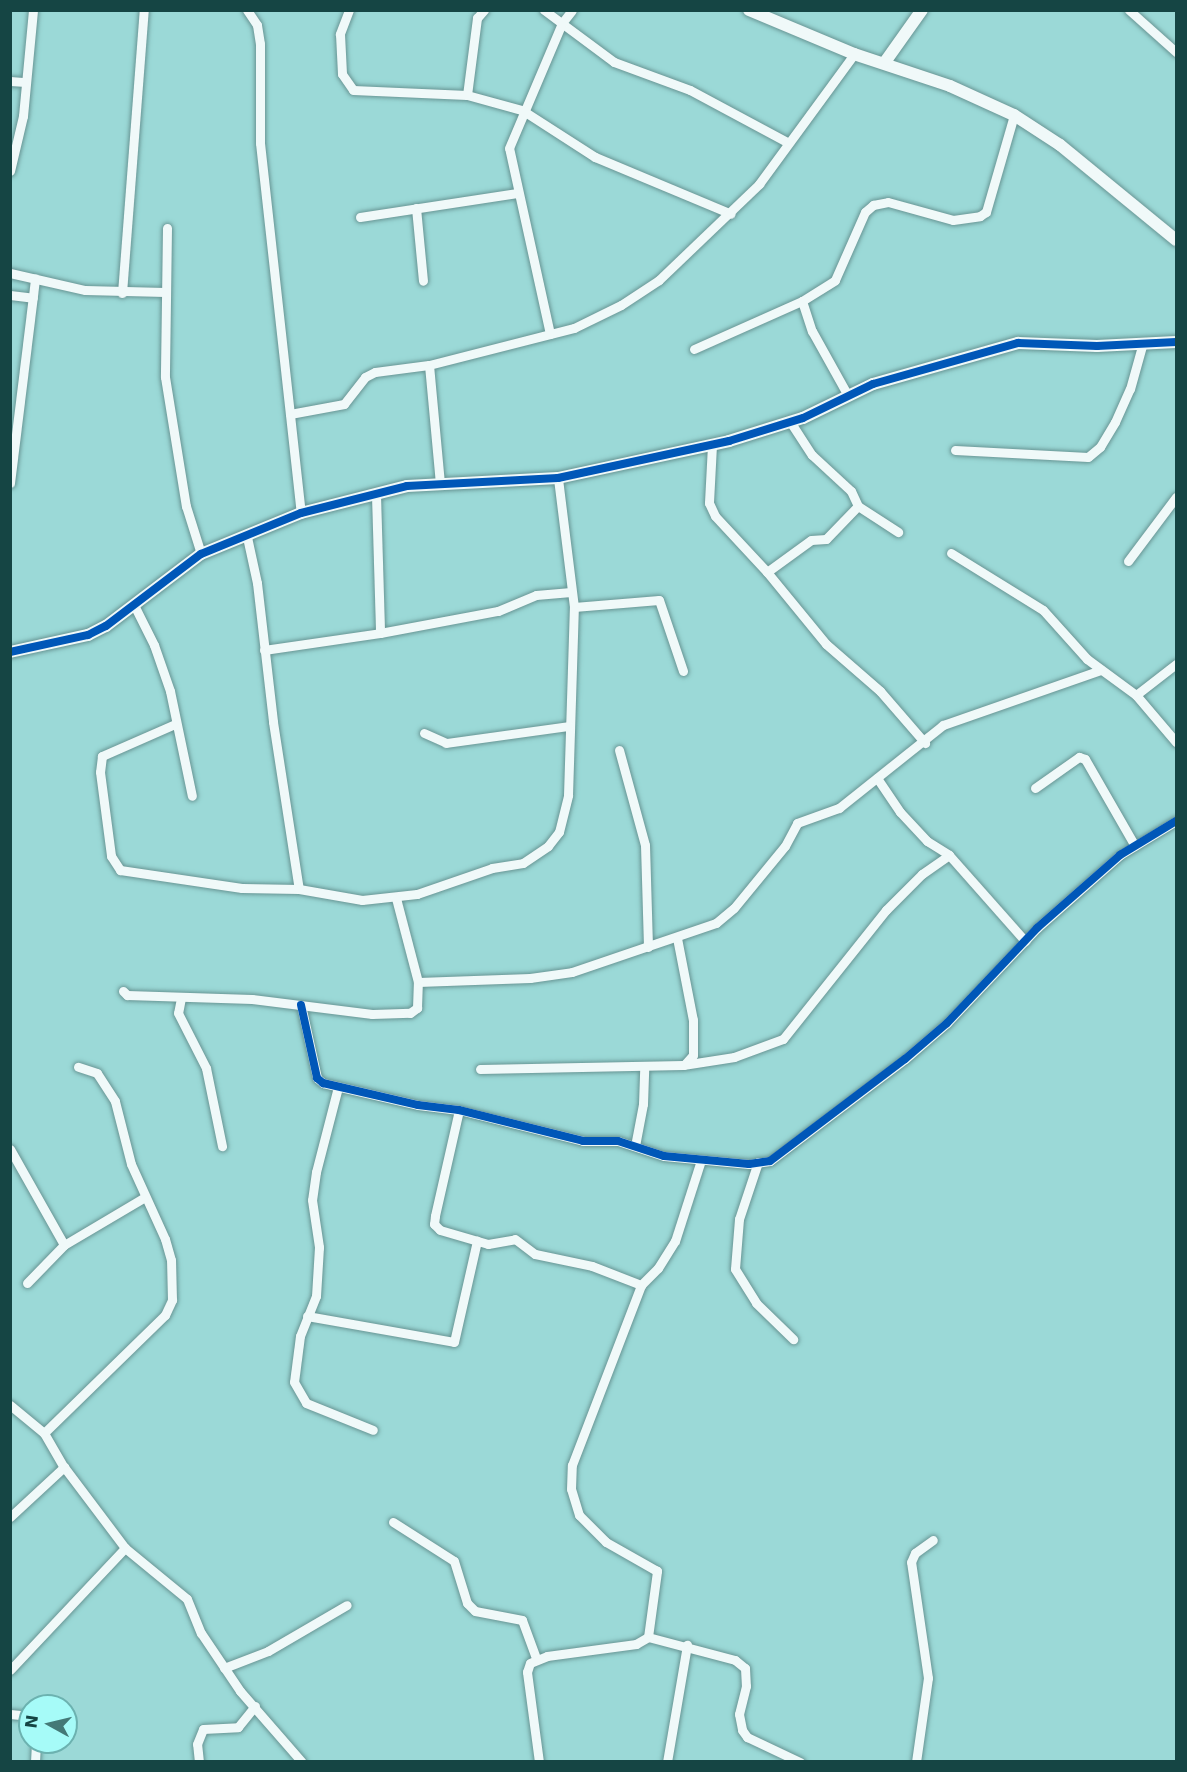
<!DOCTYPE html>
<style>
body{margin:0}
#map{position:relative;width:1187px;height:1772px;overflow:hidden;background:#9bd9d7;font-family:"DejaVu Sans",sans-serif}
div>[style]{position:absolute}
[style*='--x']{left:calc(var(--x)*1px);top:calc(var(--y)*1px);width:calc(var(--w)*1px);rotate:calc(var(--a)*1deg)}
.roads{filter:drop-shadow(0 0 2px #689594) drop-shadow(0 0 2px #689594)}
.minor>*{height:9px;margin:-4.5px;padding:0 4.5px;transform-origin:4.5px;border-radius:4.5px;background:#f0f9f9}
.tertiary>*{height:12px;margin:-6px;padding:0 6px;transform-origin:6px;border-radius:6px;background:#f0f9f9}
.cycleway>*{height:8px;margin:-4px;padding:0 4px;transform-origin:4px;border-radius:4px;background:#0057b8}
span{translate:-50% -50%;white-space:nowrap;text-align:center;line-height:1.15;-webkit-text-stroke:4.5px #a6fbf8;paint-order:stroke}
.frame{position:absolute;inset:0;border:12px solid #154544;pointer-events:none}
.north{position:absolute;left:18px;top:1694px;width:60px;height:60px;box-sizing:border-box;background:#a6fbf8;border:2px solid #6cb2b0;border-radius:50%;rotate:278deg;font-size:16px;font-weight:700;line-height:24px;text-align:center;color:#154544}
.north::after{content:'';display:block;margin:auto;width:21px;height:27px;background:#447977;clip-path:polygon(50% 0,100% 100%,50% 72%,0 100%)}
</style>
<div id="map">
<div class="roads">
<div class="minor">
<i style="--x:247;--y:10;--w:18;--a:56"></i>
<i style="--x:257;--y:25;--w:19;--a:81"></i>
<i style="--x:260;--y:44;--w:99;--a:90"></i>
<i style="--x:260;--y:143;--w:372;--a:83.7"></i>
<i style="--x:349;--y:10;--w:26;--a:111"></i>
<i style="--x:340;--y:34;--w:40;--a:87.1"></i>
<i style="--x:342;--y:74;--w:19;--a:55"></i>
<i style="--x:353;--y:90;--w:114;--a:2.5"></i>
<i style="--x:467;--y:95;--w:57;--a:15.3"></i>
<i style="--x:522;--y:110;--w:87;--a:32.8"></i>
<i style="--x:595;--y:157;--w:147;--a:22.7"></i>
<i style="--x:544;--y:10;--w:87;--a:36.6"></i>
<i style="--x:614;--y:62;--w:81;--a:20.2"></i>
<i style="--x:690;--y:90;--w:110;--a:28.2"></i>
<i style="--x:1129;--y:10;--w:63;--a:41.8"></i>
<i style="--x:10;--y:81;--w:16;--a:4"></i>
<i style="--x:467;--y:95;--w:78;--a:-82.6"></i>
<i style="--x:477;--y:18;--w:11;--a:-49"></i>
<i style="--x:10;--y:171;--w:57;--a:-76.7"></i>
<i style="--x:23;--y:116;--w:106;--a:-84.6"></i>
<i style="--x:416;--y:208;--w:73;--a:84.5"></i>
<i style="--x:360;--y:217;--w:159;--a:-8.7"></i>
<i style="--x:167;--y:228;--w:149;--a:90.8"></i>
<i style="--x:165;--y:377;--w:131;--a:80.8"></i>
<i style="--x:186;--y:506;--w:50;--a:72.6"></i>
<i style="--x:10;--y:273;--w:77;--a:12.8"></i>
<i style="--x:85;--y:290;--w:80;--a:1.4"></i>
<i style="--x:122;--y:293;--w:284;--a:-85.6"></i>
<i style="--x:10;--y:295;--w:23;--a:7"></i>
<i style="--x:802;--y:301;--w:32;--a:72"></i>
<i style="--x:812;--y:331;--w:72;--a:60.9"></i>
<i style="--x:550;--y:334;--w:190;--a:-102.4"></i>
<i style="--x:509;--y:148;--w:136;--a:-67"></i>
<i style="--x:562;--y:23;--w:16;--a:-52"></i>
<i style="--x:694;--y:349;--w:118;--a:-24"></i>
<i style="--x:802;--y:301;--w:39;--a:-32"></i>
<i style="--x:835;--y:280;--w:74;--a:-66.2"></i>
<i style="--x:865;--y:212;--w:11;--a:-41"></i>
<i style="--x:873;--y:205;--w:15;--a:-11"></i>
<i style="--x:888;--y:202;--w:67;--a:15.5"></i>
<i style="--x:953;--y:220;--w:27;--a:-8"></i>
<i style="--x:980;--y:216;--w:7;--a:-34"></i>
<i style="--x:986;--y:212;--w:101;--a:-73.9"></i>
<i style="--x:429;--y:365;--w:120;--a:84.7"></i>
<i style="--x:290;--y:414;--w:55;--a:-10.5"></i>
<i style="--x:344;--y:404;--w:34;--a:-52"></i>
<i style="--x:365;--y:377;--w:11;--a:-27"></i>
<i style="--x:375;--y:372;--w:54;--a:-7.4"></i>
<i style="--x:429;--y:365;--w:150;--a:-14.3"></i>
<i style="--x:574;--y:328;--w:52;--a:-26.1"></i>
<i style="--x:621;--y:305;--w:45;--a:-33.3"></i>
<i style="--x:659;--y:280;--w:139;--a:-43.8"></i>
<i style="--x:759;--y:184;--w:161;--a:-53.8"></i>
<i style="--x:791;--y:423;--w:38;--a:57"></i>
<i style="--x:812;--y:455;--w:53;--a:42.7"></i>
<i style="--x:851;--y:491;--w:17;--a:65"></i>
<i style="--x:858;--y:506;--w:48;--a:33"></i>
<i style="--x:712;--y:445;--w:58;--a:93"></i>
<i style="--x:709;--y:503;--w:14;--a:65"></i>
<i style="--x:715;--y:516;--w:76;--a:47.1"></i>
<i style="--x:767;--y:572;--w:93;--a:50.7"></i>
<i style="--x:826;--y:644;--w:72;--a:41"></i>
<i style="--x:880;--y:691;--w:69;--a:49.1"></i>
<i style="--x:955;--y:450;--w:133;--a:3"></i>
<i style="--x:1088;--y:457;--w:16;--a:-40"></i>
<i style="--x:1100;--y:447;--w:29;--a:-59"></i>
<i style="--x:1115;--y:422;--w:36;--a:-66"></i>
<i style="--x:1130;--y:389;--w:45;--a:-74.4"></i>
<i style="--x:10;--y:483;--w:206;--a:-83"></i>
<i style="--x:376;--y:495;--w:138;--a:88.3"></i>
<i style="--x:247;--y:537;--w:47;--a:77.7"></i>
<i style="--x:257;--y:583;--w:140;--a:83.4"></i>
<i style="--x:273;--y:722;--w:169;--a:81.2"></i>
<i style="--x:951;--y:553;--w:108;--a:31.8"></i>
<i style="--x:1043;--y:610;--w:66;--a:48.1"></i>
<i style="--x:1087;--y:659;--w:61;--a:36.3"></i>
<i style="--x:1136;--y:695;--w:62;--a:49.6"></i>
<i style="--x:1128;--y:561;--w:80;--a:-53.1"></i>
<i style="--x:767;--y:572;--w:54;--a:-36"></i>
<i style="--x:811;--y:540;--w:15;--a:-4"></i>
<i style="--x:826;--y:539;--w:46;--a:-45.9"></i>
<i style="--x:134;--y:605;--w:45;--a:63.4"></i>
<i style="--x:154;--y:645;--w:49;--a:70.8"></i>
<i style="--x:170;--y:691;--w:107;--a:78.2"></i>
<i style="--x:574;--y:607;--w:85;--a:-4.7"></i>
<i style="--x:659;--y:600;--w:75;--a:71.3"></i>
<i style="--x:264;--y:650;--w:117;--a:-8.3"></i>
<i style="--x:380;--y:633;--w:120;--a:-10.6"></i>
<i style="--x:498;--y:611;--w:41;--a:-22.8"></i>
<i style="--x:536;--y:595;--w:35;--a:-5"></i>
<i style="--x:1136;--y:695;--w:51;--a:-37.8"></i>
<i style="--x:175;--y:724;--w:80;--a:156.3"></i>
<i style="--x:102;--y:756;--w:16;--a:97"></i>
<i style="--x:100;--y:772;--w:85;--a:82.5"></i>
<i style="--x:111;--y:856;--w:17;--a:57"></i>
<i style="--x:120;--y:870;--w:123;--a:8.4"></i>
<i style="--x:242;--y:888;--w:57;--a:1"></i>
<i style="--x:299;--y:889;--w:64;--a:9.9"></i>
<i style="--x:362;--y:900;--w:55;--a:-6.2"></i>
<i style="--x:417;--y:894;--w:79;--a:-19.1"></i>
<i style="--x:492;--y:868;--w:31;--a:-9"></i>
<i style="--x:523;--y:863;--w:30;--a:-34"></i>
<i style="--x:548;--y:846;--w:18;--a:-52"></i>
<i style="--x:559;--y:832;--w:38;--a:-76"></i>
<i style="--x:568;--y:795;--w:188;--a:-88.2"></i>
<i style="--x:574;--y:607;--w:130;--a:-97.1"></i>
<i style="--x:424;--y:733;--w:24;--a:24"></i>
<i style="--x:446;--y:743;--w:124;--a:-7.9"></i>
<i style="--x:619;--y:750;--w:98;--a:74.7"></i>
<i style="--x:645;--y:845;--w:102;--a:88.3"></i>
<i style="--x:877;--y:778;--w:41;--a:55.9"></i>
<i style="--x:900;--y:812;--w:40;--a:47"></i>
<i style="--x:927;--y:841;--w:26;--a:32"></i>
<i style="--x:949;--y:855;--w:115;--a:48.5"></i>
<i style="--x:1035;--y:788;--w:54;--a:-35.2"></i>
<i style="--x:1079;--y:757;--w:6;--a:18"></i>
<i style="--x:1085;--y:759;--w:100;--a:60.1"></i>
<i style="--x:677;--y:938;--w:84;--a:79"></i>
<i style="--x:693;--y:1020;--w:35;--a:90"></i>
<i style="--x:693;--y:1055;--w:13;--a:132"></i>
<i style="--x:418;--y:982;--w:112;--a:-2"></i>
<i style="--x:530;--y:978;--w:42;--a:-8.1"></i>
<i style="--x:572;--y:972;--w:152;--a:-18.8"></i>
<i style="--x:716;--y:923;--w:23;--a:-40"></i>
<i style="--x:734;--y:908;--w:80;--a:-50.6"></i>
<i style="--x:785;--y:846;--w:26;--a:-62"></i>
<i style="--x:797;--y:823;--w:45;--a:-19.7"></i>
<i style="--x:839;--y:808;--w:133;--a:-38.6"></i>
<i style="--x:943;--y:725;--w:167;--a:-19.2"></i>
<i style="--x:123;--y:991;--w:6;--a:45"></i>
<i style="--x:127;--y:995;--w:125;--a:1.8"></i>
<i style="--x:252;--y:999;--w:121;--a:7.1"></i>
<i style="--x:372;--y:1014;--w:38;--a:-2"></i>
<i style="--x:410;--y:1013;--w:9;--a:-36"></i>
<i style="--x:417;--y:1008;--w:26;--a:-88"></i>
<i style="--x:418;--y:982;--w:87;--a:-104.7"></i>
<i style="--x:181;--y:998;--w:15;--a:101"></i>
<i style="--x:178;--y:1013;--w:62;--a:63"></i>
<i style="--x:206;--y:1068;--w:80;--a:78.4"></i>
<i style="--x:301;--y:1005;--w:75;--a:77.6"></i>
<i style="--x:317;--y:1078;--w:8;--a:40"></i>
<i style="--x:323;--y:1083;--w:98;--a:13"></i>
<i style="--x:418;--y:1105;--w:41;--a:7"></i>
<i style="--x:459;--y:1110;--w:128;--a:14"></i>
<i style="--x:583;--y:1141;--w:35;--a:0"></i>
<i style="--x:618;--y:1141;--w:48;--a:18.1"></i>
<i style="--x:664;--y:1156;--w:85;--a:5.4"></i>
<i style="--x:749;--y:1164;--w:21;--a:-8"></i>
<i style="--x:770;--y:1161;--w:169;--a:-37.1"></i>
<i style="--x:905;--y:1059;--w:55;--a:-40.6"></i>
<i style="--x:947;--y:1023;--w:131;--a:-46.5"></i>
<i style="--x:1037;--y:928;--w:111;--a:-41.3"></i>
<i style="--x:1120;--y:855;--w:66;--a:-31.3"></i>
<i style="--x:480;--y:1069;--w:203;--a:-1.1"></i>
<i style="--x:683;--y:1065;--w:52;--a:-8.9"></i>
<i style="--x:734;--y:1057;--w:52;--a:-20.2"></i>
<i style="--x:783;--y:1039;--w:165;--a:-51.4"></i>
<i style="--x:886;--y:910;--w:51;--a:-45"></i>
<i style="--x:922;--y:874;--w:33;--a:-35"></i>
<i style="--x:338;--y:1087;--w:88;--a:104.5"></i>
<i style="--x:316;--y:1172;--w:28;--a:98"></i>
<i style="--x:312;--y:1200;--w:48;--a:81.5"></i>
<i style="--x:319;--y:1247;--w:49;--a:93.5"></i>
<i style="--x:316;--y:1296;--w:43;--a:111.8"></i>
<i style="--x:300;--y:1336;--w:46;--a:97.4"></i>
<i style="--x:294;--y:1382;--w:24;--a:60"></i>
<i style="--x:306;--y:1403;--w:72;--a:21.9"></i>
<i style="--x:459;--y:1110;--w:109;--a:102.8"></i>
<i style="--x:435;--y:1216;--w:8;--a:97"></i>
<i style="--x:434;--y:1224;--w:8;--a:45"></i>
<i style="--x:440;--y:1230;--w:50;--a:16.3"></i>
<i style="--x:488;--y:1244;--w:27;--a:-10"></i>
<i style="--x:515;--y:1239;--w:25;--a:37"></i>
<i style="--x:535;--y:1254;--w:58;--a:11.9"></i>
<i style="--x:592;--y:1266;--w:53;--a:21.2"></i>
<i style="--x:635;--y:1146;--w:43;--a:-79.2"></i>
<i style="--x:643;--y:1104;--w:37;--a:-88"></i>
<i style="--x:10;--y:1149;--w:110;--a:60.6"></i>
<i style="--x:758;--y:1162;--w:60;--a:108.4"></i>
<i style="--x:739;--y:1219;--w:50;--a:94.6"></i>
<i style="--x:735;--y:1269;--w:40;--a:58"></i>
<i style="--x:756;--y:1303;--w:52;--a:44.2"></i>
<i style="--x:27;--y:1283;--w:53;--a:-45.8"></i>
<i style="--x:64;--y:1245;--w:94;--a:-30.7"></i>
<i style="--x:307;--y:1316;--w:149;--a:10"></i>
<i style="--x:454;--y:1342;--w:104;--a:-77.2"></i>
<i style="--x:10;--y:1405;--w:44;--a:39.5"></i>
<i style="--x:44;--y:1433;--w:39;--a:60"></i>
<i style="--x:64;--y:1467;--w:101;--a:53"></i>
<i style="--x:125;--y:1548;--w:80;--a:39.4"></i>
<i style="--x:187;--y:1599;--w:37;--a:68"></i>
<i style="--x:201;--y:1633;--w:70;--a:56.1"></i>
<i style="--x:240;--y:1691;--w:94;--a:48.9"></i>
<i style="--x:44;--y:1433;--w:169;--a:-44.3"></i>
<i style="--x:165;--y:1315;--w:17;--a:-65"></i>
<i style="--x:172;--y:1300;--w:40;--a:-91.4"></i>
<i style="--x:171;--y:1260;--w:22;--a:-106"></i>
<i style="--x:165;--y:1239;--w:82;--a:-114.4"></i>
<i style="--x:131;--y:1164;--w:65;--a:-104.3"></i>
<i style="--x:115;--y:1101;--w:33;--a:-123"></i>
<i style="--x:97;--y:1073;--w:20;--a:-162"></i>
<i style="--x:10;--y:1517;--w:74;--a:-42.8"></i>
<i style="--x:393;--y:1522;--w:72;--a:32.6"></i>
<i style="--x:454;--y:1561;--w:44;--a:72.8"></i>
<i style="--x:467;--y:1603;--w:11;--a:45"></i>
<i style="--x:475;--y:1611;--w:48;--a:10.8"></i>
<i style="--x:522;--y:1620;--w:40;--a:69.8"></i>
<i style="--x:648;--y:1637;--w:90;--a:14.8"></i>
<i style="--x:735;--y:1660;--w:13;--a:39"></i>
<i style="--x:745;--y:1668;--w:18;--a:87"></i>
<i style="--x:746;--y:1686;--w:29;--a:104"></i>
<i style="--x:739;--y:1714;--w:16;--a:79"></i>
<i style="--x:742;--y:1730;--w:9;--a:54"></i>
<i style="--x:747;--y:1737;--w:59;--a:25.3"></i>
<i style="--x:224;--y:1668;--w:47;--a:-21.1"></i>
<i style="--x:268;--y:1651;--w:91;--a:-30.2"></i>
<i style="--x:10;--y:1670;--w:168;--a:-46.7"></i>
<i style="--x:10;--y:1714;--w:20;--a:6"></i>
<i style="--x:35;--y:1762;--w:20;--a:-87"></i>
<i style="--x:199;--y:1762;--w:18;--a:-96"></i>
<i style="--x:197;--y:1744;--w:16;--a:-68"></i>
<i style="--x:203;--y:1729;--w:35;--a:-3"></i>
<i style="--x:238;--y:1727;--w:27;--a:-51"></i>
<i style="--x:539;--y:1762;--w:91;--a:-97.6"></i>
<i style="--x:527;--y:1672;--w:9;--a:-72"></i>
<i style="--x:530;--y:1663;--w:18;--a:-22"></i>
<i style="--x:547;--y:1656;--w:90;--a:-7.7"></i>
<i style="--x:636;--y:1644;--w:14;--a:-30"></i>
<i style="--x:648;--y:1637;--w:67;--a:-82.2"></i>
<i style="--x:657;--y:1571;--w:59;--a:-150.4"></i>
<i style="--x:606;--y:1542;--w:38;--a:-135"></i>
<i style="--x:579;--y:1515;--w:27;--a:-107"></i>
<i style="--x:571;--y:1489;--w:24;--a:-88"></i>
<i style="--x:572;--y:1465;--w:193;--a:-69"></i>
<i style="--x:641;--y:1285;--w:24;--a:-45"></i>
<i style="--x:658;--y:1268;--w:32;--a:-58"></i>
<i style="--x:675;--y:1241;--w:85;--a:-72.2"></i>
<i style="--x:667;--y:1762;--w:119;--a:-80.3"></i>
<i style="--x:916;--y:1762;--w:85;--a:-81.9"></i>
<i style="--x:928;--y:1678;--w:117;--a:-98.3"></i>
<i style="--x:911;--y:1562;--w:10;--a:-66"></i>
<i style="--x:915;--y:1553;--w:22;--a:-36"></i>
</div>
<div class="tertiary">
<i style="--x:749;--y:10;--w:114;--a:22.7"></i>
<i style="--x:854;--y:54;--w:101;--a:18.4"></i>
<i style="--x:950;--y:86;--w:70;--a:24.4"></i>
<i style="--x:1014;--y:115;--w:55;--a:33.1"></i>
<i style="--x:1060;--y:145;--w:150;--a:39.3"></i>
<i style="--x:885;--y:62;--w:64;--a:-54.6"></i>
<i style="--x:10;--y:652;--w:80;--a:-12.3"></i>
<i style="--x:88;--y:635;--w:20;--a:-27"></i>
<i style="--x:106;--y:626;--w:119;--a:-37.2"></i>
<i style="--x:201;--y:554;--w:108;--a:-22.3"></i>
<i style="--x:301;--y:513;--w:109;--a:-14.3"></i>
<i style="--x:407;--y:486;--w:151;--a:-3"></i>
<i style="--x:558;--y:478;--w:175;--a:-12.2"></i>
<i style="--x:729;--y:441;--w:77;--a:-17.3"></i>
<i style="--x:803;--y:418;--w:78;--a:-25.9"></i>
<i style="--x:873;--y:384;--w:151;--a:-15.8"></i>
<i style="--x:1018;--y:343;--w:79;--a:2.2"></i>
<i style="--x:1097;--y:346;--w:79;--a:-2.9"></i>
</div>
</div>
<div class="cycleway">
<i style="--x:10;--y:652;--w:80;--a:-12.3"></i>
<i style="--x:88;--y:635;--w:20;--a:-27"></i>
<i style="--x:106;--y:626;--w:119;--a:-37.2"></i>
<i style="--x:201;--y:554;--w:108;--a:-22.3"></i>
<i style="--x:301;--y:513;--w:109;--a:-14.3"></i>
<i style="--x:407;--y:486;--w:151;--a:-3"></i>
<i style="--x:558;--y:478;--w:175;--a:-12.2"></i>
<i style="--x:729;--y:441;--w:77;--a:-17.3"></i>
<i style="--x:803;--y:418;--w:78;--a:-25.9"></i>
<i style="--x:873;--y:384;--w:151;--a:-15.8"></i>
<i style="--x:1018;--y:343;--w:79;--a:2.2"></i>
<i style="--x:1097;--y:346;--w:79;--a:-2.9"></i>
<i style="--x:301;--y:1005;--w:75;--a:77.6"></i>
<i style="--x:317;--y:1078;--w:8;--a:40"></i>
<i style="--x:323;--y:1083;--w:98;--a:13"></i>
<i style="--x:418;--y:1105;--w:41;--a:7"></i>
<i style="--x:459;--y:1110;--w:128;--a:14"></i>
<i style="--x:583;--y:1141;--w:35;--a:0"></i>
<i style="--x:618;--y:1141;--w:48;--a:18.1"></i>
<i style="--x:664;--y:1156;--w:85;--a:5.4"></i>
<i style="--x:749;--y:1164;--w:21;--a:-8"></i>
<i style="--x:770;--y:1161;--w:169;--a:-37.1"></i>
<i style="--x:905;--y:1059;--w:55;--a:-40.6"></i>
<i style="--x:947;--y:1023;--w:131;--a:-46.5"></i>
<i style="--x:1037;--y:928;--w:111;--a:-41.3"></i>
<i style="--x:1120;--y:855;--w:66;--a:-31.3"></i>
</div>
<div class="frame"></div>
<div class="north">N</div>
</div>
